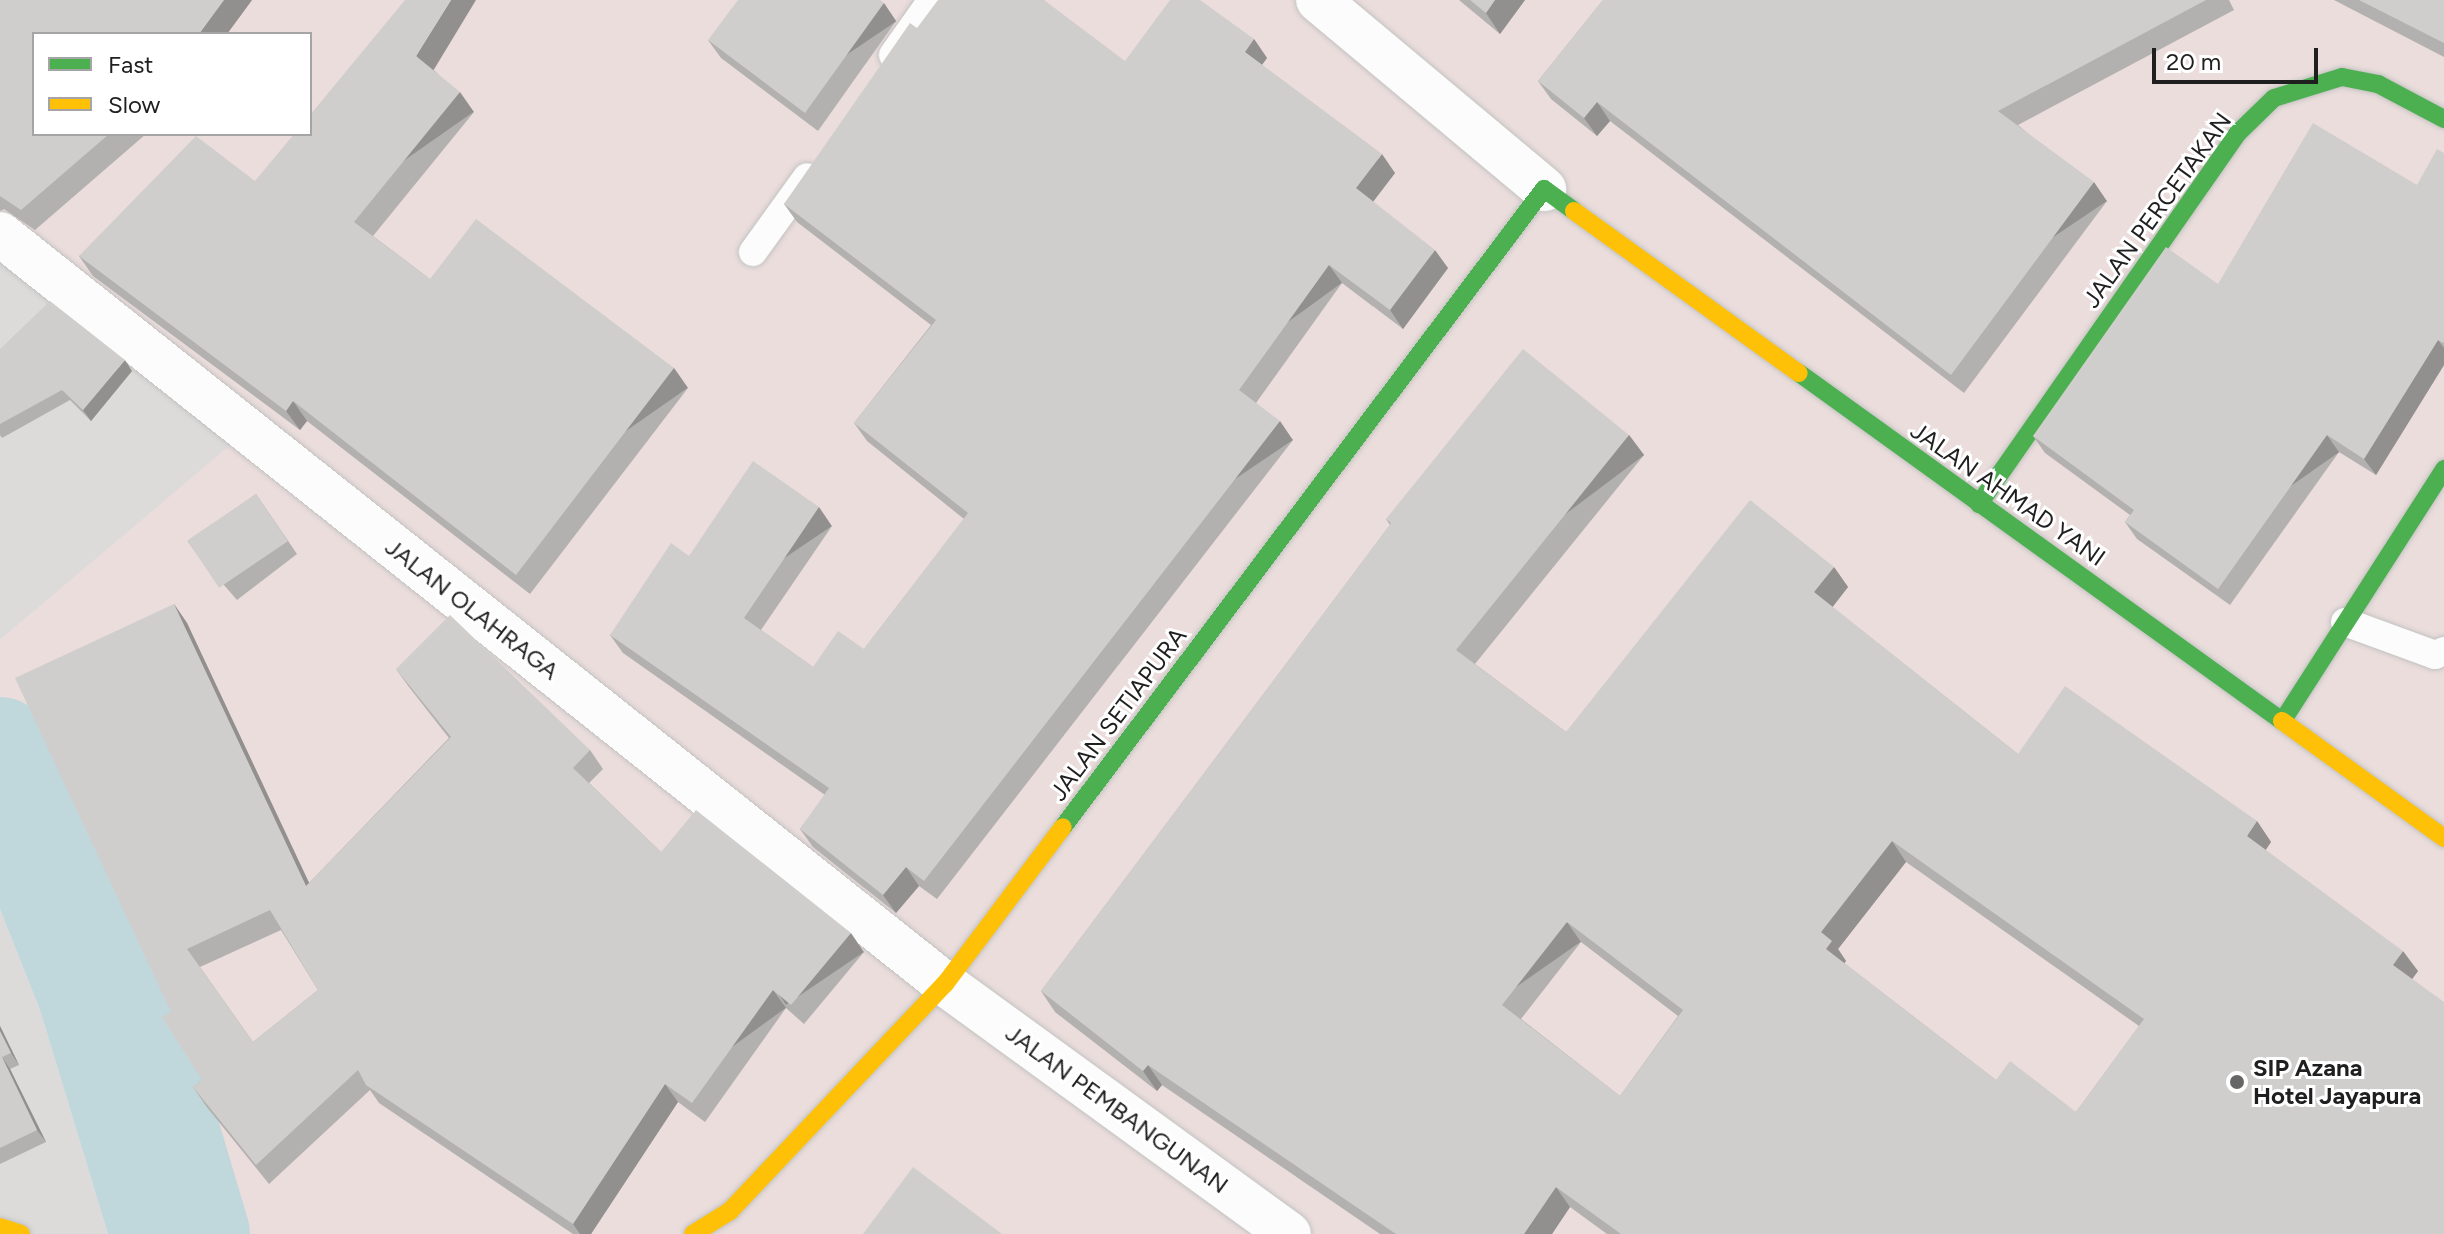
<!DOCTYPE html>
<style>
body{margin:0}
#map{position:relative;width:2444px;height:1234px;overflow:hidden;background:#edebe9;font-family:Figtree,sans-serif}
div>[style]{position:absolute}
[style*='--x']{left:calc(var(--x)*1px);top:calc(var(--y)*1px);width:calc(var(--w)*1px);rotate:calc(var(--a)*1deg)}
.residential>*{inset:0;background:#dcdbda}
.commercial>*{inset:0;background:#eadddc}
.water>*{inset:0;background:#c0d7dc}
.river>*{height:100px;margin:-50px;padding:0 50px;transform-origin:50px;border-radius:50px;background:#c0d7dc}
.roads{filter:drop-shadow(0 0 2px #c3c2c1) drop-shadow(0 0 2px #c3c2c1)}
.lane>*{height:28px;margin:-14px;padding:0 14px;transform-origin:14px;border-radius:14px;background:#fcfcfc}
.street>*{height:44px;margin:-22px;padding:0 22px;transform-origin:22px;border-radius:22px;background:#fcfcfc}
.fast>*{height:18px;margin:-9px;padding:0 9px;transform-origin:9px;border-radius:9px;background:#4caf50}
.slow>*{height:18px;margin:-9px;padding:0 9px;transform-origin:9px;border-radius:9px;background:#ffc107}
.wall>*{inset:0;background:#b3b1af}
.shaded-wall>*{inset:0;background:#92908f;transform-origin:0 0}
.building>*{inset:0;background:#d0cecc;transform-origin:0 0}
.dots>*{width:22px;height:22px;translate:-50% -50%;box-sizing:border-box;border:4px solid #fff;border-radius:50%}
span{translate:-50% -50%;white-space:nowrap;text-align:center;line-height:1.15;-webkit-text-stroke:6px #fff;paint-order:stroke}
.street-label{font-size:24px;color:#1f1f1f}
.poi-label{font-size:24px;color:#1f1f1f;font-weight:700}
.left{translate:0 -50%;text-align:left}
.legend{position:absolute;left:32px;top:32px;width:280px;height:104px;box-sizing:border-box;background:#fff;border:2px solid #a5a5a5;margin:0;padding:10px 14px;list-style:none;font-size:24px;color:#1f1f1f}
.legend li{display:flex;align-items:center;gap:16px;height:40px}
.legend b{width:40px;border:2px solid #a5a5a5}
.scale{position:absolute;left:2152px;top:48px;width:166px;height:36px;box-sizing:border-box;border:4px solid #1f1f1f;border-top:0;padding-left:10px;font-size:24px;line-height:28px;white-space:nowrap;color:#1f1f1f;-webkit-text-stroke:6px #fff;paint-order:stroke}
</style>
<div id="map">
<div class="residential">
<i style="clip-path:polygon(0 237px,249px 430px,0 640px)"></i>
<i style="clip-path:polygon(0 909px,40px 1010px,108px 1234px,0 1234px)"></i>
</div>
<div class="commercial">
<i style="clip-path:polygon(evenodd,0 0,2444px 0,2444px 1234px,173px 1234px,102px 983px,0 739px,0 640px,248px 430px,0 237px,0 0,34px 34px,310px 34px,310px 134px,34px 134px,34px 34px)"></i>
</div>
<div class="water">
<i style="clip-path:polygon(0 739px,102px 983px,173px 1234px,108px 1234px,40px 1010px,0 909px)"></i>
</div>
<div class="river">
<i style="--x:0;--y:747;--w:373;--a:65.3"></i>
<i style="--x:156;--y:1086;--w:154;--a:73.4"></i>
</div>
<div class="roads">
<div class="lane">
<i style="--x:893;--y:55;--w:67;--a:-54.7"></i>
<i style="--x:753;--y:252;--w:92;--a:-54.2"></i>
<i style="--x:2345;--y:622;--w:96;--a:20.1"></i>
<i style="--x:2435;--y:655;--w:10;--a:-24"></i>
</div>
<div class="street">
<i style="--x:1318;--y:0;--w:295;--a:39.9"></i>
<i style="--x:0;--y:234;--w:1206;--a:38.44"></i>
<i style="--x:945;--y:984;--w:425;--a:36"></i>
</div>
<div class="fast">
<i style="--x:1799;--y:373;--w:595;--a:35.77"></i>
<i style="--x:1979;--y:504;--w:452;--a:-55.1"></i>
<i style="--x:2238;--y:133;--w:50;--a:-44.2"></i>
<i style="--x:2274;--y:98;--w:71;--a:-17.2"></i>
<i style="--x:2342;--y:77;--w:37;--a:11"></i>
<i style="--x:2378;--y:84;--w:75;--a:27.9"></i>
<i style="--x:2285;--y:717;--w:295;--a:-57.3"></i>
<i style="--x:1063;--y:827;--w:799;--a:-52.99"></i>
<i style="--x:1544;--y:189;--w:37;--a:36"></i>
</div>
<div class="slow">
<i style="--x:1574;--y:211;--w:277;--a:35.8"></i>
<i style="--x:2282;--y:721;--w:200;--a:35.8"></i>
<i style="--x:0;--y:1227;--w:22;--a:18"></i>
<i style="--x:693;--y:1234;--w:44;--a:-31.9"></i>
<i style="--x:730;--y:1211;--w:313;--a:-46.6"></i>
<i style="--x:945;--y:984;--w:196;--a:-53.1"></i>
</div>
</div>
<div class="wall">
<i style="clip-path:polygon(0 0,252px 0,227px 34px,34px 34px,34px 134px,146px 134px,35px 230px,4px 209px,0 211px)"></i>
<i style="clip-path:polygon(1459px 0,1525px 0,1500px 34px)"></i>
<i style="clip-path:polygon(1603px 0,2229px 0,2234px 10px,2018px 125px,2107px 201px,1964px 393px,1610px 121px,1597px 136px,1551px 99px,1538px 81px)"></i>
<i style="clip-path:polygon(2334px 0,2444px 0,2444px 57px)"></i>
<i style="clip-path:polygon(896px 21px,818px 131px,721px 58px,708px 40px)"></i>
<i style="clip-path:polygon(917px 28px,1125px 61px,1254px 39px,1267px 58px,1262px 65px,1395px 173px,1373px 202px,1448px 268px,1403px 329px,1342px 283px,1256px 403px,1293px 440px,937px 899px,919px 886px,896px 913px,813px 847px,800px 829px,825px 795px,623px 653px,610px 635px,689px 556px,832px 526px,761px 630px,813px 667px,864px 649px,964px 519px,867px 441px,854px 423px,931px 325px,797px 222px,784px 204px)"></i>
<i style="clip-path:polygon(434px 70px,474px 112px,373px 236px,430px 279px,674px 368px,688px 388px,530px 594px,307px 421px,300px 430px,93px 276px,79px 256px,255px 181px)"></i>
<i style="clip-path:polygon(2444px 153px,2444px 365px,2376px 475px,2339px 452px,2230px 605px,2137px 539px,2125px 522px,2130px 515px,2045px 453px,2033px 436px,2417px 185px)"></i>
<i style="clip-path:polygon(0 349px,132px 371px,91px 421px,70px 400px,2px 438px,0 435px)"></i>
<i style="clip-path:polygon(evenodd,1629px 435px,1644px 455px,1475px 664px,1566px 732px,1834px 567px,1848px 587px,1832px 607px,2018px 754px,2257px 821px,2271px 842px,2265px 850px,2418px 971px,2412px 979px,2444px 1234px,1607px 1234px,1570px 1207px,1552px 1234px,1380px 1234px,1162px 1085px,1157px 1091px,1055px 1012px,1041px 991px,1390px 525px,1386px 519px,1629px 435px,1906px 862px,2139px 1026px,2076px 1112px,1996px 1080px,1844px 963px,1846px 961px,1838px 949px,1906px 862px,1629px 435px,1581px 942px,1678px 1016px,1620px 1096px,1521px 1019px,1581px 942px)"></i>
<i style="clip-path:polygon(256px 494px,297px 554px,237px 600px,198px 555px,188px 542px)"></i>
<i style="clip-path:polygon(evenodd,174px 604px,187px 623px,309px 883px,449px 738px,409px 687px,396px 669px,590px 750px,603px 769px,589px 783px,661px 852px,864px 952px,804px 1024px,786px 1008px,705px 1122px,678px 1102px,591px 1234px,573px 1234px,379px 1103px,370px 1090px,269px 1184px,206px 1106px,193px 1087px,202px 1080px,171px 1012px,174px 604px,281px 930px,318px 990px,253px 1042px,200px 967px,281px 930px)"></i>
<i style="clip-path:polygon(0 1026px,19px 1065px,10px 1069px,46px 1142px,0 1164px)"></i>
</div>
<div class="shaded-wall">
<i style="clip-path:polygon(224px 0,252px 0,227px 34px,199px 34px)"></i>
<i style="clip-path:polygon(451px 0,476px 0,430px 76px,416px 56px)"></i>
<i style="clip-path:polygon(1495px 0,1525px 0,1500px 34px,1486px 13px)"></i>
<i style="left:884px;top:3px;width:22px;height:135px;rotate:56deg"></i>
<i style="clip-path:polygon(1254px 39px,1267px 58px,1258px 70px,1245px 52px)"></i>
<i style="left:460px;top:92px;width:24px;height:168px;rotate:55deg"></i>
<i style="clip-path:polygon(1597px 102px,1610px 121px,1597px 136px,1584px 118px)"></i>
<i style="clip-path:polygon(1382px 154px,1395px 173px,1369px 207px,1356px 188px)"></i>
<i style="left:2094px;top:182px;width:23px;height:240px;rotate:56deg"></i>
<i style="clip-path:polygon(1435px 250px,1448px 268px,1403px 329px,1390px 310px)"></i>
<i style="left:1329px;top:265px;width:22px;height:154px;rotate:54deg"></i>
<i style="clip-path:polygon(2438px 340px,2444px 348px,2444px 365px,2376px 475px,2364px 459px)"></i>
<i style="clip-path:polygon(125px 360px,132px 371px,91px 421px,83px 410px)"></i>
<i style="left:674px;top:368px;width:24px;height:260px;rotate:55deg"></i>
<i style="clip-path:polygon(293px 401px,307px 421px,300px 430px,286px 411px)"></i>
<i style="left:1280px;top:421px;width:23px;height:582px;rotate:56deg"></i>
<i style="left:1629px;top:435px;width:25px;height:276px;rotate:53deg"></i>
<i style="left:2327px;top:435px;width:21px;height:189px;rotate:55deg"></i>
<i style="left:819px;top:507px;width:23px;height:134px;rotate:56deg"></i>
<i style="clip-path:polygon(1834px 567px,1848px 587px,1828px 613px,1814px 592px)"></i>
<i style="clip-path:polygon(174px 604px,187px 623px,319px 904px,306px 886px)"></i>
<i style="clip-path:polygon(2257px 821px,2271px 842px,2261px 857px,2247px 836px)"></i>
<i style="clip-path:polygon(1892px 841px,1906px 862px,1838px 949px,1846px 961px,1840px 969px,1826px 949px,1821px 932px)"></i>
<i style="clip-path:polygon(906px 867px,919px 886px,896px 913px,883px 895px)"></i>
<i style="left:1567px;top:922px;width:24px;height:105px;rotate:55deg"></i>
<i style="left:851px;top:933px;width:23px;height:94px;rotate:56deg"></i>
<i style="clip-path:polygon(2403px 951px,2418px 971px,2407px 986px,2393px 965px)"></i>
<i style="left:773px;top:990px;width:22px;height:139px;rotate:54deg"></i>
<i style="clip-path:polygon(0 1026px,19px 1065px,11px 1053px,0 1031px)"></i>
<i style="clip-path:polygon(2px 1057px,10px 1069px,46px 1142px,37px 1130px)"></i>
<i style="clip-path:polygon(1148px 1065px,1162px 1085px,1157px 1091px,1143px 1071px)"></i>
<i style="clip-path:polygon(665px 1084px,678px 1102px,591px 1234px,580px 1234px,573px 1224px)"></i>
<i style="clip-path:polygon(1556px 1187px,1570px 1207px,1552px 1234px,1524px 1234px)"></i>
</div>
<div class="building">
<i style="clip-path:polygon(0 0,224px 0,199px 34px,34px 34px,34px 134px,109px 134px,21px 210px,0 196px)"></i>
<i style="clip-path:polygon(405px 0,451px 0,416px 56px,460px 92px,354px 222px,430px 279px,476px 219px,674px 368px,516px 575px,293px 401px,286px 411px,79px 256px,196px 136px,255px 181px,294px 134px,310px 134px,310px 115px)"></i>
<i style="clip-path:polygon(738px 0,880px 0,884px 3px,805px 113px,708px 40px)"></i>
<i style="clip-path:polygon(938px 0,1044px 0,1125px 61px,1170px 0,1200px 0,1254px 39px,1245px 52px,1382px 154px,1356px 188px,1435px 250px,1390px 310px,1329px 265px,1239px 390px,1280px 421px,924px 881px,906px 867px,883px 895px,800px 829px,829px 788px,610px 635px,671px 543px,689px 556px,753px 461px,819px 507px,744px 618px,813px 667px,838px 631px,864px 649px,968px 513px,854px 423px,936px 320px,784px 204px,910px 23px,917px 28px)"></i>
<i style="clip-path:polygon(1470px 0,1495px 0,1486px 13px)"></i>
<i style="clip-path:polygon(1603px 0,2206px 0,1998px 111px,2094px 182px,1951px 375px,1597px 102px,1584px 118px,1538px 81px)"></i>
<i style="clip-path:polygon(2359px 0,2444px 0,2444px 43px)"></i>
<i style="clip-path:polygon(2313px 123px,2417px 185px,2437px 149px,2444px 153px,2444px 342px,2443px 343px,2438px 340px,2364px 459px,2327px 435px,2218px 589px,2125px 522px,2134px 510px,2033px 436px,2166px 247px,2218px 284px)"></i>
<i style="clip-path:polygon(50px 301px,125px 360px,83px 410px,62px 390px,0 424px,0 349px)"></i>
<i style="clip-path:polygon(evenodd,1523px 349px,1629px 435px,1456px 650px,1566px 732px,1750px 500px,1834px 567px,1814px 592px,2018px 754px,2065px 686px,2257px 821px,2247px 836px,2403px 951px,2393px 965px,2444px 1002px,2444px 1234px,1621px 1234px,1556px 1187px,1524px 1234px,1396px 1234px,1148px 1065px,1143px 1071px,1041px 991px,1391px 523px,1386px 519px,1523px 349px,1892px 841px,2144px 1019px,2076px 1112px,2010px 1061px,1996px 1080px,1826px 949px,1832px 941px,1821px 932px,1892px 841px,1523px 349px,1567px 922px,1683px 1010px,1620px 1096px,1502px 1005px,1567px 922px)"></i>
<i style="left:256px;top:494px;width:57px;height:83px;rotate:56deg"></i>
<i style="clip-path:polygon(evenodd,174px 604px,306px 886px,451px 737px,396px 669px,450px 615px,590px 750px,573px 768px,661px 852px,696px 810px,851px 933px,791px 1005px,773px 990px,692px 1103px,665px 1084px,573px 1224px,366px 1085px,358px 1070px,256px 1165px,193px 1087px,202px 1080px,162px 1017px,171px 1012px,15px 678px,174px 604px,270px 910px,318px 990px,253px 1042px,187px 949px,270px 910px)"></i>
<i style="clip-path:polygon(0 1031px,11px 1053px,2px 1057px,37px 1130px,0 1148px)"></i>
<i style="clip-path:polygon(913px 1167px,1002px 1234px,863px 1234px)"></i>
</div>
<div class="dots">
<i style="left:2237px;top:1082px;background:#676666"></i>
</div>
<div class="street-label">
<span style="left:2157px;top:210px;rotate:-54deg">JALAN PERCETAKAN</span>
<span style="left:2008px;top:494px;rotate:35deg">JALAN AHMAD YANI</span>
<span style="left:472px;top:609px;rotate:38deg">JALAN OLAHRAGA</span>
<span style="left:1118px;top:714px;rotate:-53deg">JALAN SETIAPURA</span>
<span style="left:1117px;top:1109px;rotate:36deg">JALAN PEMBANGUNAN</span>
</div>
<div class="poi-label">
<span class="left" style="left:2253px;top:1082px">SIP Azana<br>Hotel Jayapura</span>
</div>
<ul class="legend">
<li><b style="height:10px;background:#4caf50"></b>Fast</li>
<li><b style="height:10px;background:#ffc107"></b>Slow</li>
</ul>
<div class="scale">20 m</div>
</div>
